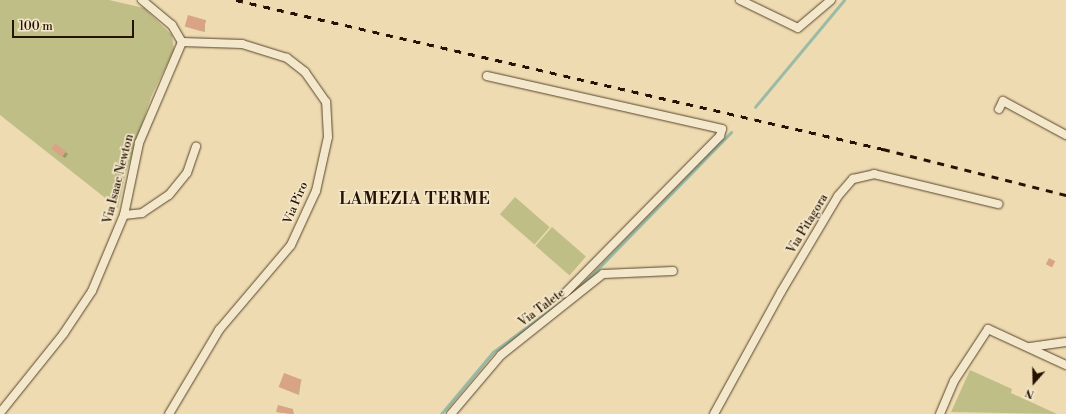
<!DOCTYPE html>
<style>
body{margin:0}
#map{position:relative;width:1066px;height:414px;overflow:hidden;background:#eedbb1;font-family:"Libre Bodoni",serif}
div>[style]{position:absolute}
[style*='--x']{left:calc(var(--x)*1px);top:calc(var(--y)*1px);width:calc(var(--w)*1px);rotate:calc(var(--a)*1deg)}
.green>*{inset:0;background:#c0be87;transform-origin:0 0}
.shadow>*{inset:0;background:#0003}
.stream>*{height:2.5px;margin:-1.25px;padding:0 1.25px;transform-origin:1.25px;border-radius:1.25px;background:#9abca7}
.building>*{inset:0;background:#d9a485;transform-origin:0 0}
.roads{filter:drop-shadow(0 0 1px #58442c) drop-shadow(0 0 1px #58442c)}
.street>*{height:8px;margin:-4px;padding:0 4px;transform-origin:4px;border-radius:4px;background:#f4e8cc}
.rail>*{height:2.5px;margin-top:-1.25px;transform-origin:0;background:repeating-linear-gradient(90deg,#261200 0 7px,transparent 0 14px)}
span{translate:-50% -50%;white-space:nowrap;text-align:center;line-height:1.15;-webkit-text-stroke:3px #f4e8cc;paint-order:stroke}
.street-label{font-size:12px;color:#261200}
.district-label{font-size:16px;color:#261200;font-weight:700;letter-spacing:1px}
.north{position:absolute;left:1014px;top:362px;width:40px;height:40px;-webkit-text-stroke:3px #f4e8cc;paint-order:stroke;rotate:200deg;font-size:11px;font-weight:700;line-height:16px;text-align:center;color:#261200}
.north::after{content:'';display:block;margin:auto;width:14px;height:18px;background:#261200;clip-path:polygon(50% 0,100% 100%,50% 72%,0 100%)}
.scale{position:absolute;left:12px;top:20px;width:122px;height:18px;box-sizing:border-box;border:2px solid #261200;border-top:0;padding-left:5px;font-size:12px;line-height:14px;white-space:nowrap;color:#261200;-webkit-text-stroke:3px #f4e8cc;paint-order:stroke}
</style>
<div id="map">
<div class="green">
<i style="clip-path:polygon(0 0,109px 0,144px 8px,172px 35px,174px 50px,151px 97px,125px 176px,118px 208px,0 115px)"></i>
<i style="left:515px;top:197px;width:46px;height:23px;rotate:41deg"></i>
<i style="left:552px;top:227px;width:45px;height:25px;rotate:41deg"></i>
<i style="clip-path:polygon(970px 370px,1012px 389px,1011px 393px,1057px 414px,951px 412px)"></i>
</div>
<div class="shadow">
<i style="clip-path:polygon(205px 21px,205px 32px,186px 26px)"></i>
<i style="clip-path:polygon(58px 146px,68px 154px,65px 158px,62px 156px)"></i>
<i style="clip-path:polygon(301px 381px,299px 395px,282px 388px)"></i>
<i style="clip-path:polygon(293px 410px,294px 414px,277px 412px)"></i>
</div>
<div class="stream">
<i style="--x:755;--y:107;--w:139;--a:-50.2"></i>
<i style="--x:578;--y:289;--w:219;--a:-45.7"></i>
<i style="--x:441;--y:414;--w:81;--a:-50"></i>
<i style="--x:493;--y:352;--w:84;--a:-36.3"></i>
</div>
<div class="building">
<i style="left:188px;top:15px;width:19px;height:12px;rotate:16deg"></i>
<i style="clip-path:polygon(55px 143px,66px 152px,62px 157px,51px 149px)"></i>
<i style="left:1049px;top:258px;width:7px;height:7px;rotate:27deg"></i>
<i style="left:284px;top:373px;width:19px;height:15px;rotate:21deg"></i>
<i style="clip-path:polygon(278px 405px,293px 409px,292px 414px,276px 412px)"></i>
</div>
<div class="roads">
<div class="street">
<i style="--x:142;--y:0;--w:39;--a:40"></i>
<i style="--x:172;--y:25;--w:20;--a:60"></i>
<i style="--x:740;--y:0;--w:64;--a:25.8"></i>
<i style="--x:798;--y:28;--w:43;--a:-40.3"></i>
<i style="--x:487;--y:76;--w:241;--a:12.7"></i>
<i style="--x:722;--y:129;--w:7;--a:106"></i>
<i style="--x:720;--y:136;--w:221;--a:134.6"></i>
<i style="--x:999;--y:109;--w:9;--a:-63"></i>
<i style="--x:1003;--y:101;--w:72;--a:28.4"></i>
<i style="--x:124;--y:215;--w:18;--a:-6"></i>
<i style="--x:142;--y:213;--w:32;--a:-34"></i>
<i style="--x:169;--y:195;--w:28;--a:-51"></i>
<i style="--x:187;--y:173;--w:28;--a:-71"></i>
<i style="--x:1030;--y:347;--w:36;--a:-8"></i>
<i style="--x:0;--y:413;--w:102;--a:-51.3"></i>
<i style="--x:64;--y:333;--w:50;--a:-56.3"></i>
<i style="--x:92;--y:291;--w:82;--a:-67.2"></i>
<i style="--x:124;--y:215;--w:74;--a:-78.2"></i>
<i style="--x:139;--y:143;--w:110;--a:-66.9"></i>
<i style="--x:169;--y:414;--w:98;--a:-59.2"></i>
<i style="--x:219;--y:330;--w:111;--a:-49.7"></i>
<i style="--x:291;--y:245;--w:60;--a:-65.2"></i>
<i style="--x:316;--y:191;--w:55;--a:-77.5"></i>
<i style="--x:328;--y:137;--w:35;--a:-93"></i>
<i style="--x:326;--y:102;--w:37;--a:-125"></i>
<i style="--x:305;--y:72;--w:23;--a:-142"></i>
<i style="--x:287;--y:58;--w:47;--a:-162.7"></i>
<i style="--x:242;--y:44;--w:60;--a:-178.1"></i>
<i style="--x:451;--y:414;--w:77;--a:-49.7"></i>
<i style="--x:501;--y:355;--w:130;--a:-38.5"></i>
<i style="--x:603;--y:274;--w:70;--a:-2.5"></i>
<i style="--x:714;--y:414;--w:139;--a:-61.2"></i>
<i style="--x:781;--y:292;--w:112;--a:-59.3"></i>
<i style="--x:838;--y:196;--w:23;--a:-49"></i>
<i style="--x:853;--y:179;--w:22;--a:-13"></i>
<i style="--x:874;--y:174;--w:128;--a:13.6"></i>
<i style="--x:940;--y:414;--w:36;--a:-67"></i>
<i style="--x:954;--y:381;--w:62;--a:-56.8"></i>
<i style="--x:988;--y:329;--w:86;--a:24.8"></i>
</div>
</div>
<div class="rail">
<i style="--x:236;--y:0;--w:664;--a:12.97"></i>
<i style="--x:883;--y:149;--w:189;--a:14.1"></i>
</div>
<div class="street-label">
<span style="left:119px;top:179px;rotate:-76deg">Via Isaac Newton</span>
<span style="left:296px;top:203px;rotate:-67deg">Via Piro</span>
<span style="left:808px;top:224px;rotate:-59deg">Via Pitagora</span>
<span style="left:542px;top:308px;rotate:-37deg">Via Talete</span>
</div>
<div class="district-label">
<span style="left:415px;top:199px">LAMEZIA TERME</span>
</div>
<div class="north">N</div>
<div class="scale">100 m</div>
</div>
